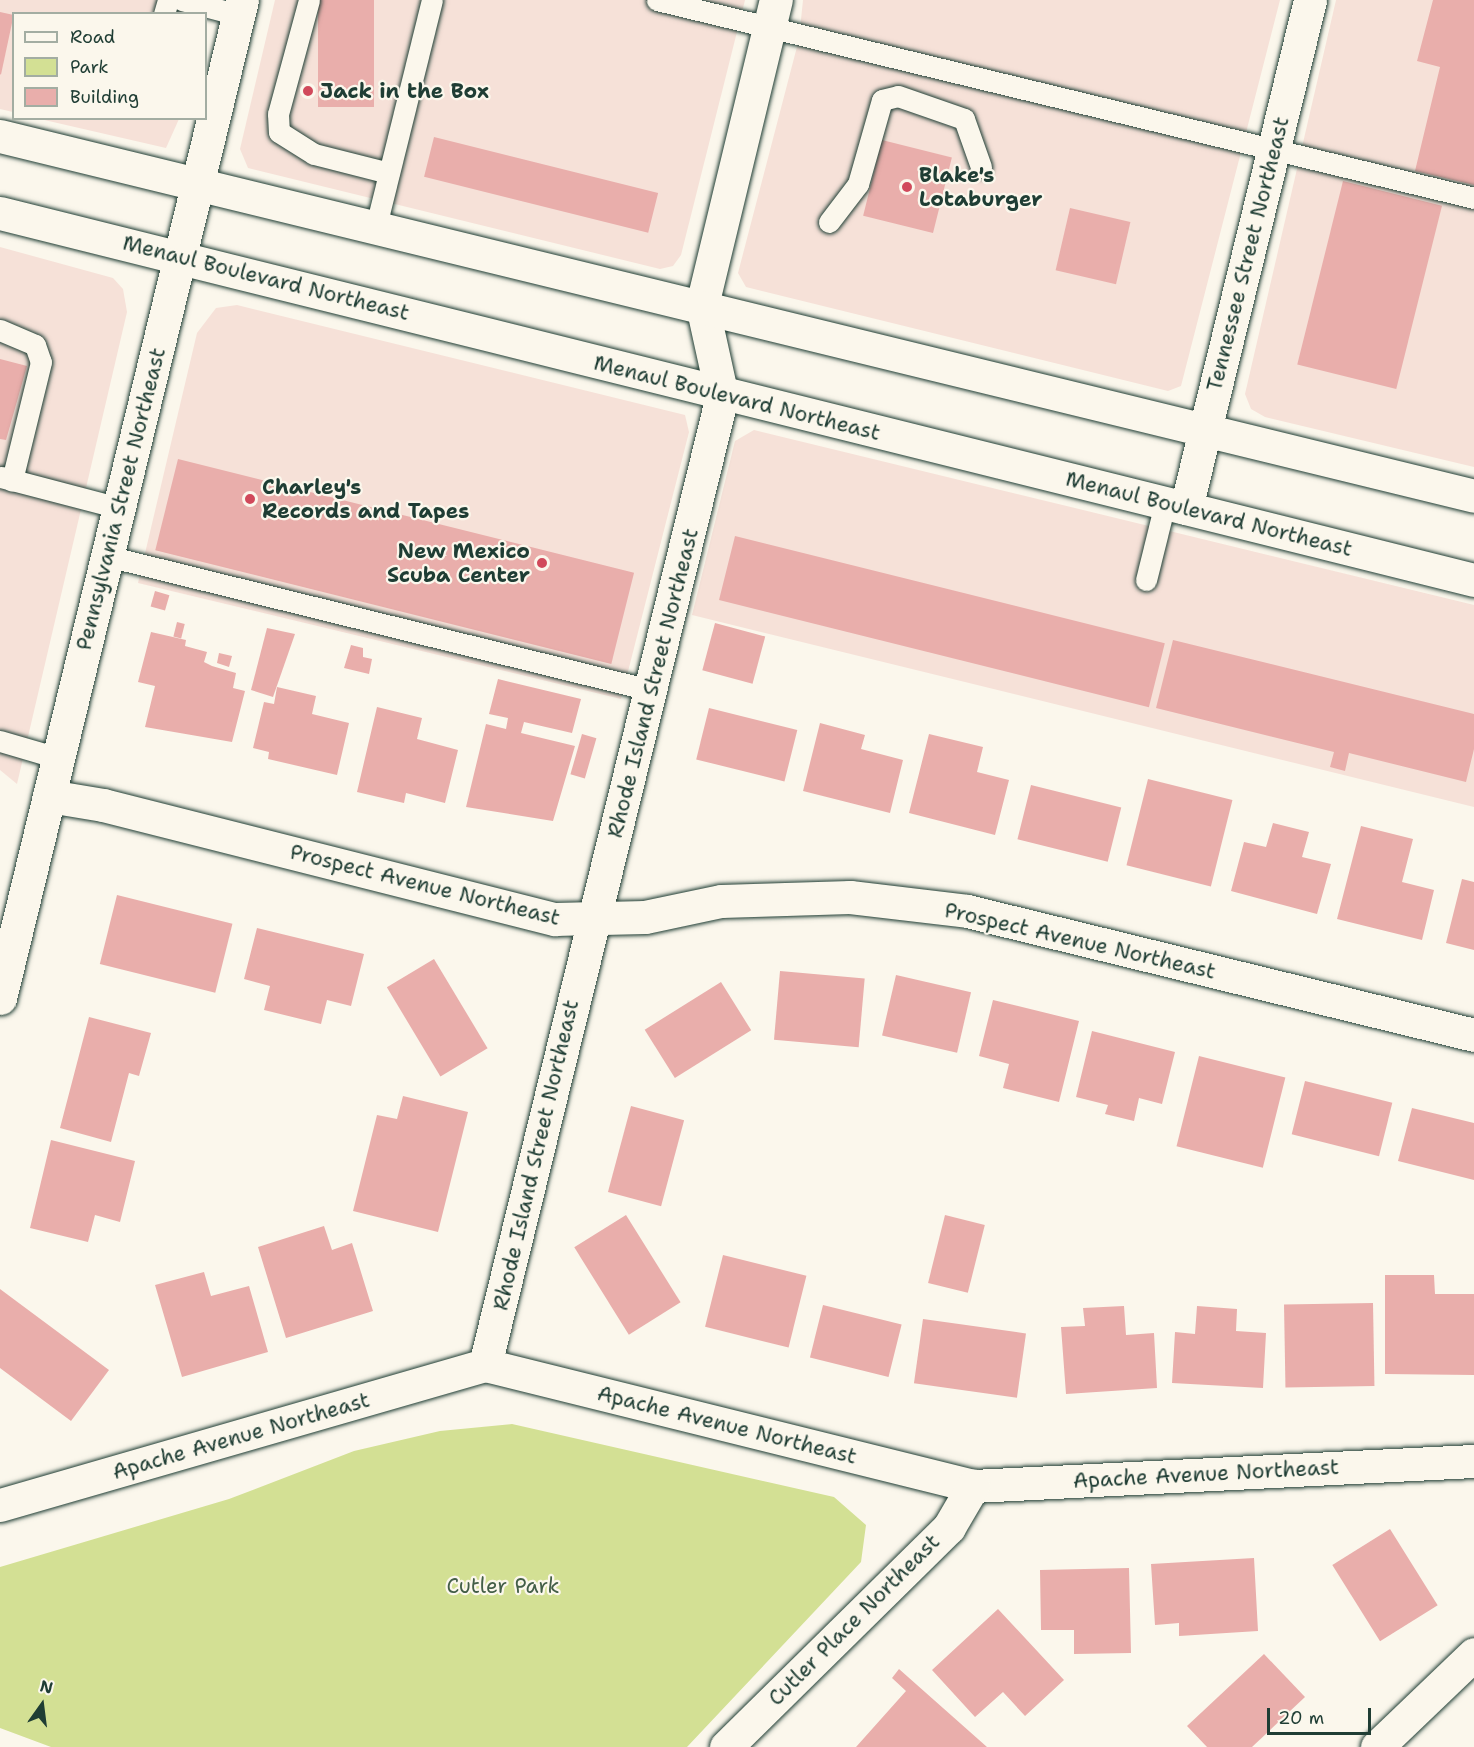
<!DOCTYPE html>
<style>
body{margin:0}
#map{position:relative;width:1474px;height:1747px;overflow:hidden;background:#fbf7ec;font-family:"Shantell Sans",sans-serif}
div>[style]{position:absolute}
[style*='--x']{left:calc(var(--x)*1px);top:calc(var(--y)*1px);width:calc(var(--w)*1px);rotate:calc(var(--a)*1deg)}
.built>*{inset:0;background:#f6e1d8}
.green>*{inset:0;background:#d3e094}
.building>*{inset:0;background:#e9aeab;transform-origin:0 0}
.roads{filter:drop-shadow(0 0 2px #1f3d34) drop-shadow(0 0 2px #1f3d34)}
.lane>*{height:21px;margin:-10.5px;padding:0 10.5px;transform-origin:10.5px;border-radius:10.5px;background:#fbf7ec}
.street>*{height:33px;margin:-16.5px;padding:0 16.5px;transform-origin:16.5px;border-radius:16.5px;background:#fbf7ec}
.secondary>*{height:33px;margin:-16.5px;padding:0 16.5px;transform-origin:16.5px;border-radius:16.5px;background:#fbf7ec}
.dots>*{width:16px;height:16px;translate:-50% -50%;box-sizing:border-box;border:3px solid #fbf7ec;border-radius:50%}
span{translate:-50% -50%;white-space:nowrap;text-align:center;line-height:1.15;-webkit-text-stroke:4.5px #fbf7ec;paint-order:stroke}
.poi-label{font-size:21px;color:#1f3d34;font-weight:700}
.left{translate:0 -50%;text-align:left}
.right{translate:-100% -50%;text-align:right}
.street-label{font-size:21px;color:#1f3d34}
.park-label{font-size:21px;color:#435e47}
.legend{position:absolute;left:12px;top:12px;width:195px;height:108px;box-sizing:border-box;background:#fbf7ec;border:2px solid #a3ada2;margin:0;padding:8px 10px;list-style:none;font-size:18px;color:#1f3d34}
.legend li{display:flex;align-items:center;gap:12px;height:30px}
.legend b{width:30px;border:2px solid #a3ada2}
.north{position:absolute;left:12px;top:1675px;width:60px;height:60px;-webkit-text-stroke:4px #fbf7ec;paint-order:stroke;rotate:14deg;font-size:16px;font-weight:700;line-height:24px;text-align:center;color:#1f3d34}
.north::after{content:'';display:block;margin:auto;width:21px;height:27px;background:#1f3d34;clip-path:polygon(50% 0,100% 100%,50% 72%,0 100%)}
.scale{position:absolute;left:1267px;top:1708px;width:104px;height:27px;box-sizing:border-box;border:3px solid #1f3d34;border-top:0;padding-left:8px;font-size:18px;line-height:21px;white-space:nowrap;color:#1f3d34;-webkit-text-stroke:4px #fbf7ec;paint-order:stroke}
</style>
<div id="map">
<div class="built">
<i style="clip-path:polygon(0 0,208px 0,205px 13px,14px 14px,13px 112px,0 109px)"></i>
<i style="clip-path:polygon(275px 0,745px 0,681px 255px,673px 266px,660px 269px,248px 168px,240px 149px)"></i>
<i style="clip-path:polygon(803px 0,1280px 0,1181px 386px,1168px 391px,746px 287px,738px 273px,799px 39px)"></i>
<i style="clip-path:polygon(1336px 0,1474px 0,1474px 467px,1265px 417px,1251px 409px,1245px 394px)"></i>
<i style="clip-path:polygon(40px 119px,179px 118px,179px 119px,166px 148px)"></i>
<i style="clip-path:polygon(0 247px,113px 278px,123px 289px,127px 312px,17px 784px,0 770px)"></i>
<i style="clip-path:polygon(237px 305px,685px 415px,689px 432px,621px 699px,138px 583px,197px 333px,216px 308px)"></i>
<i style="clip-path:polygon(754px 430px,1474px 605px,1474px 807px,692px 615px,735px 441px)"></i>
</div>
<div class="green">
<i style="clip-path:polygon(512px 1424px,834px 1497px,866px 1525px,861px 1562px,687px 1747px,51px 1747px,0 1728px,0 1567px,229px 1499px,354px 1451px,440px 1431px)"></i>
</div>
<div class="building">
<i style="left:318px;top:0;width:56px;height:107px"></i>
<i style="clip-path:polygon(1433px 0,1474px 0,1474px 185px,1415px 171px,1440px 67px,1417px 61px)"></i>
<i style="left:0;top:12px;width:14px;height:61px;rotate:12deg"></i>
<i style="left:434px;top:137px;width:231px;height:41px;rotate:14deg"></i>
<i style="left:882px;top:140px;width:72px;height:78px;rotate:14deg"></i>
<i style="left:1343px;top:181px;width:102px;height:189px;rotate:14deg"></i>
<i style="left:1070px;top:208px;width:62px;height:64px;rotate:13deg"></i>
<i style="clip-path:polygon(0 359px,27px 366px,6px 440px,0 439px)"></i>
<i style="left:178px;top:459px;width:470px;height:94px;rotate:14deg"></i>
<i style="left:735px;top:536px;width:443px;height:66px;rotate:14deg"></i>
<i style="left:155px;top:591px;width:15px;height:16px;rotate:16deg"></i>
<i style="left:177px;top:622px;width:8px;height:15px;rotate:14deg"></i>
<i style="left:715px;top:623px;width:52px;height:49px;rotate:15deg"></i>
<i style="clip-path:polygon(267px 628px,295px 634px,273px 697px,251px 690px)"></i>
<i style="clip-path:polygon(151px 632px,186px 640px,185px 646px,207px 652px,204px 662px,212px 666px,236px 673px,233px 688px,245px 691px,232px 742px,145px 727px,155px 686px,138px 682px)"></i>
<i style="clip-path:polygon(1173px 640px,1474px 714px,1474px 749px,1466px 782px,1349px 753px,1345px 771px,1330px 767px,1334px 752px,1156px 708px)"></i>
<i style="clip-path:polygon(351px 645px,363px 648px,363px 657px,372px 659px,369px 674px,344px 668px)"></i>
<i style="clip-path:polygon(219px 653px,232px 656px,229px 667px,217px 663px)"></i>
<i style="clip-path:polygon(498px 679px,581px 699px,572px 733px,524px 722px,521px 733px,575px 746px,553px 821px,466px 807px,486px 724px,506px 729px,508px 718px,489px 714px)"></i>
<i style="clip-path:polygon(277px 687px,316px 696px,312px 714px,349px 723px,337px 775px,268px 759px,269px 752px,253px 748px,264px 702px,274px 704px)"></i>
<i style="clip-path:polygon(377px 707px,422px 718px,417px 739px,458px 750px,445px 803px,406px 793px,404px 803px,357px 792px)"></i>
<i style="left:709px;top:708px;width:91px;height:53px;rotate:14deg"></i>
<i style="clip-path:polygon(820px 723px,865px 735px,861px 749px,903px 760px,890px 813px,803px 791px)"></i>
<i style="left:582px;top:734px;width:15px;height:42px;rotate:16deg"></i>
<i style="clip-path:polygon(929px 734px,983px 747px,977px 772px,1009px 780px,995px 835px,909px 813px)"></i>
<i style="left:1148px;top:779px;width:87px;height:89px;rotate:14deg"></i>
<i style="left:1031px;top:785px;width:93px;height:56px;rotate:14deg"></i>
<i style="clip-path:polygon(1273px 823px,1309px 832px,1302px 857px,1331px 864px,1317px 914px,1231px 891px,1244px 842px,1266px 847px)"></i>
<i style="clip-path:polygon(1361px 826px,1413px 839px,1402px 882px,1434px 890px,1422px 940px,1337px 919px)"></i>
<i style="clip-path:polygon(1462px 879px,1474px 882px,1474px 950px,1446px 943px)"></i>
<i style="left:117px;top:895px;width:119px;height:71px;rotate:14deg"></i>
<i style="clip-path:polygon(257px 928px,364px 954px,351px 1006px,327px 1000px,321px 1024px,264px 1010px,270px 986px,244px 979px)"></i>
<i style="left:434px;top:959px;width:104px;height:55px;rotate:59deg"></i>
<i style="left:780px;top:971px;width:85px;height:69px;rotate:5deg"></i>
<i style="left:896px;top:975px;width:77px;height:62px;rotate:13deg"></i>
<i style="left:721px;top:982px;width:57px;height:90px;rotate:58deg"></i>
<i style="clip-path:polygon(993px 1000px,1079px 1021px,1059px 1102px,1003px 1088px,1009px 1064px,979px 1056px)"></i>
<i style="clip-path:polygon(89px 1017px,151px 1033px,139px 1076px,129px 1073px,111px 1142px,60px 1128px)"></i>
<i style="clip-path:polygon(1092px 1031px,1175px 1052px,1162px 1104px,1139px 1098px,1134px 1121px,1105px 1114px,1108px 1105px,1076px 1097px)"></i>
<i style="left:1199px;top:1056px;width:89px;height:93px;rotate:14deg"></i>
<i style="left:1305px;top:1081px;width:90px;height:55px;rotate:14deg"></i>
<i style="clip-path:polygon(403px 1096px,468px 1112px,438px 1232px,353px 1211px,377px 1115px,397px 1119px)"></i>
<i style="left:631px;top:1106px;width:55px;height:89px;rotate:15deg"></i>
<i style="clip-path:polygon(1412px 1108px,1474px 1123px,1474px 1180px,1398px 1161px)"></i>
<i style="clip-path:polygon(51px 1140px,135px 1161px,120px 1222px,95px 1215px,88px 1242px,30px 1228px)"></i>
<i style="left:626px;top:1215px;width:103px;height:61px;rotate:58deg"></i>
<i style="left:945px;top:1215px;width:41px;height:70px;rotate:14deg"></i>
<i style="clip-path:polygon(324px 1226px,332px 1250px,352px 1243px,373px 1311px,286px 1338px,258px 1247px)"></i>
<i style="left:723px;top:1255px;width:86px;height:74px;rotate:14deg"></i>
<i style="clip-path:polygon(204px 1272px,211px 1296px,249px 1286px,268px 1352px,182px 1377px,155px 1285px)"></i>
<i style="clip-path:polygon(1385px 1275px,1434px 1275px,1435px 1294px,1474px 1294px,1474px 1375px,1385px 1374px)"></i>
<i style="clip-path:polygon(0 1289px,109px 1370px,71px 1421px,0 1368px)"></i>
<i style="left:1373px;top:1303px;width:83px;height:89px;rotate:89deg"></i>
<i style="left:823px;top:1305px;width:81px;height:54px;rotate:14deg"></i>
<i style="clip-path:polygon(1124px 1306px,1126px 1335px,1154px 1333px,1157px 1388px,1066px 1394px,1061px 1327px,1085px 1326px,1083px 1308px)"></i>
<i style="clip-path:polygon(1197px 1306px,1237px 1309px,1236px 1331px,1266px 1333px,1263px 1388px,1172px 1383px,1175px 1332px,1195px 1334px)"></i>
<i style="left:923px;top:1319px;width:104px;height:65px;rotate:8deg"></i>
<i style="left:1390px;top:1529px;width:90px;height:68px;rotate:58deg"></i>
<i style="clip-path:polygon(1254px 1558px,1258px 1631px,1179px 1636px,1179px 1623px,1155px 1625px,1151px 1564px)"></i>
<i style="clip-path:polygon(1129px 1568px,1131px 1653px,1074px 1654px,1074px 1630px,1041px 1630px,1040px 1570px)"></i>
<i style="clip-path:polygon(998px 1609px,1064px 1680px,1025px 1716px,1003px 1692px,975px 1717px,932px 1670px)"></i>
<i style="clip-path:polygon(1264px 1654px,1305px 1697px,1252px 1747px,1207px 1747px,1187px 1726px)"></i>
<i style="clip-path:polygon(899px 1669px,987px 1747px,856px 1747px,906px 1691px,892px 1678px)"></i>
</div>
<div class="roads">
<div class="lane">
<i style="--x:182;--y:0;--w:59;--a:14.7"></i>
<i style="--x:309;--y:0;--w:118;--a:105.2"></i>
<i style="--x:278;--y:114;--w:18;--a:87"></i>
<i style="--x:279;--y:132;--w:41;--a:32.2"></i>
<i style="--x:314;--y:154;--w:77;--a:14.2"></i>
<i style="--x:657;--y:0;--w:841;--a:13.62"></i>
<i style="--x:164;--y:14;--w:15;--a:-74"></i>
<i style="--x:829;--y:222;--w:48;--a:-52.7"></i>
<i style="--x:858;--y:184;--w:87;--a:-74.1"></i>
<i style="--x:882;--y:100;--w:16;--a:-14"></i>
<i style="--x:898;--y:96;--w:70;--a:19.2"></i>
<i style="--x:964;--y:119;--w:51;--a:70.5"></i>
<i style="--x:376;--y:226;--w:233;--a:-76.1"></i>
<i style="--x:0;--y:330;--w:38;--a:23"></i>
<i style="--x:35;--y:345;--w:18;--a:71"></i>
<i style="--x:41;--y:362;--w:122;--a:103.8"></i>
<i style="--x:1;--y:477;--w:122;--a:14.7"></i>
<i style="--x:107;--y:556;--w:563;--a:13.86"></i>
<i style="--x:1146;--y:580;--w:79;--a:-76.1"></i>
<i style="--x:0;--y:741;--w:60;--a:16.3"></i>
</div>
<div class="street">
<i style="--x:1186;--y:508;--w:523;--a:-76.28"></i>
<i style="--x:49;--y:796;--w:55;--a:9.5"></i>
<i style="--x:103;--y:805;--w:466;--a:14.2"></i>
<i style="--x:555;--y:919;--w:90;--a:-1.3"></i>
<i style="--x:645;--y:917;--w:78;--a:-11.9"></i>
<i style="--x:721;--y:901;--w:129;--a:-1.8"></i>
<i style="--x:850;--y:897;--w:118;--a:6.8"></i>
<i style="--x:967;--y:911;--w:522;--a:13.74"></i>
<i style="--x:485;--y:1365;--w:998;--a:-76.26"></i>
<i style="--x:722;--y:396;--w:93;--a:-102.4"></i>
<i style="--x:702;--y:305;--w:314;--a:-76.4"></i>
<i style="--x:0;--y:1505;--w:505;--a:-16.1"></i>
<i style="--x:485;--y:1365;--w:503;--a:13.93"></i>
<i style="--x:973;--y:1486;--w:502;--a:-2.86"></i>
<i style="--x:726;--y:1747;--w:313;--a:-44.6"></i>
<i style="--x:949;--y:1527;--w:48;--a:-59.7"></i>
<i style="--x:1377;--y:1747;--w:134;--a:-43.8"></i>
</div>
<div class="secondary">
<i style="--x:0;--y:136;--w:1517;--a:13.72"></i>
<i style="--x:0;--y:213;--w:1519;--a:13.98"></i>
<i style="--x:0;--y:998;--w:1027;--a:-76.37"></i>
</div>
</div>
<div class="dots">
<i style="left:308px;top:91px;background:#d1495b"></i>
<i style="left:907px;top:187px;background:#d1495b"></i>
<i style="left:250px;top:499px;background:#d1495b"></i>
<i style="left:542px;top:563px;background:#d1495b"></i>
</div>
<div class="poi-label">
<span class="left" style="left:320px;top:91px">Jack in the Box</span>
<span class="left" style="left:919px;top:187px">Blake's<br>Lotaburger</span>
<span class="left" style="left:262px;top:499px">Charley's<br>Records and Tapes</span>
<span class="right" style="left:530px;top:563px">New Mexico<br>Scuba Center</span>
</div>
<div class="street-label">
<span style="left:1248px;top:254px;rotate:-76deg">Tennessee Street Northeast</span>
<span style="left:266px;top:278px;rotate:14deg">Menaul Boulevard Northeast</span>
<span style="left:737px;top:398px;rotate:14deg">Menaul Boulevard Northeast</span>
<span style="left:121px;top:499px;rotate:-76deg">Pennsylvania Street Northeast</span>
<span style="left:1209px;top:514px;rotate:14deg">Menaul Boulevard Northeast</span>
<span style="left:653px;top:683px;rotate:-76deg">Rhode Island Street Northeast</span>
<span style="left:425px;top:885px;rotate:14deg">Prospect Avenue Northeast</span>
<span style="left:1080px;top:941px;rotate:13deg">Prospect Avenue Northeast</span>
<span style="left:536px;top:1155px;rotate:-77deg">Rhode Island Street Northeast</span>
<span style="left:727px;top:1425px;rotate:14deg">Apache Avenue Northeast</span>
<span style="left:241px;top:1436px;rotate:-16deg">Apache Avenue Northeast</span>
<span style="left:1206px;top:1474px;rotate:-3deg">Apache Avenue Northeast</span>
<span style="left:854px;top:1620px;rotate:-45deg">Cutler Place Northeast</span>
</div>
<div class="park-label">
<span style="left:503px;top:1586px">Cutler Park</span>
</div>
<ul class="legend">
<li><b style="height:8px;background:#fbf7ec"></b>Road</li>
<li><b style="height:16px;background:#d3e094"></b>Park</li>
<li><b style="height:16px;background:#e9aeab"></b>Building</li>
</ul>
<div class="north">N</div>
<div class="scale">20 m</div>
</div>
